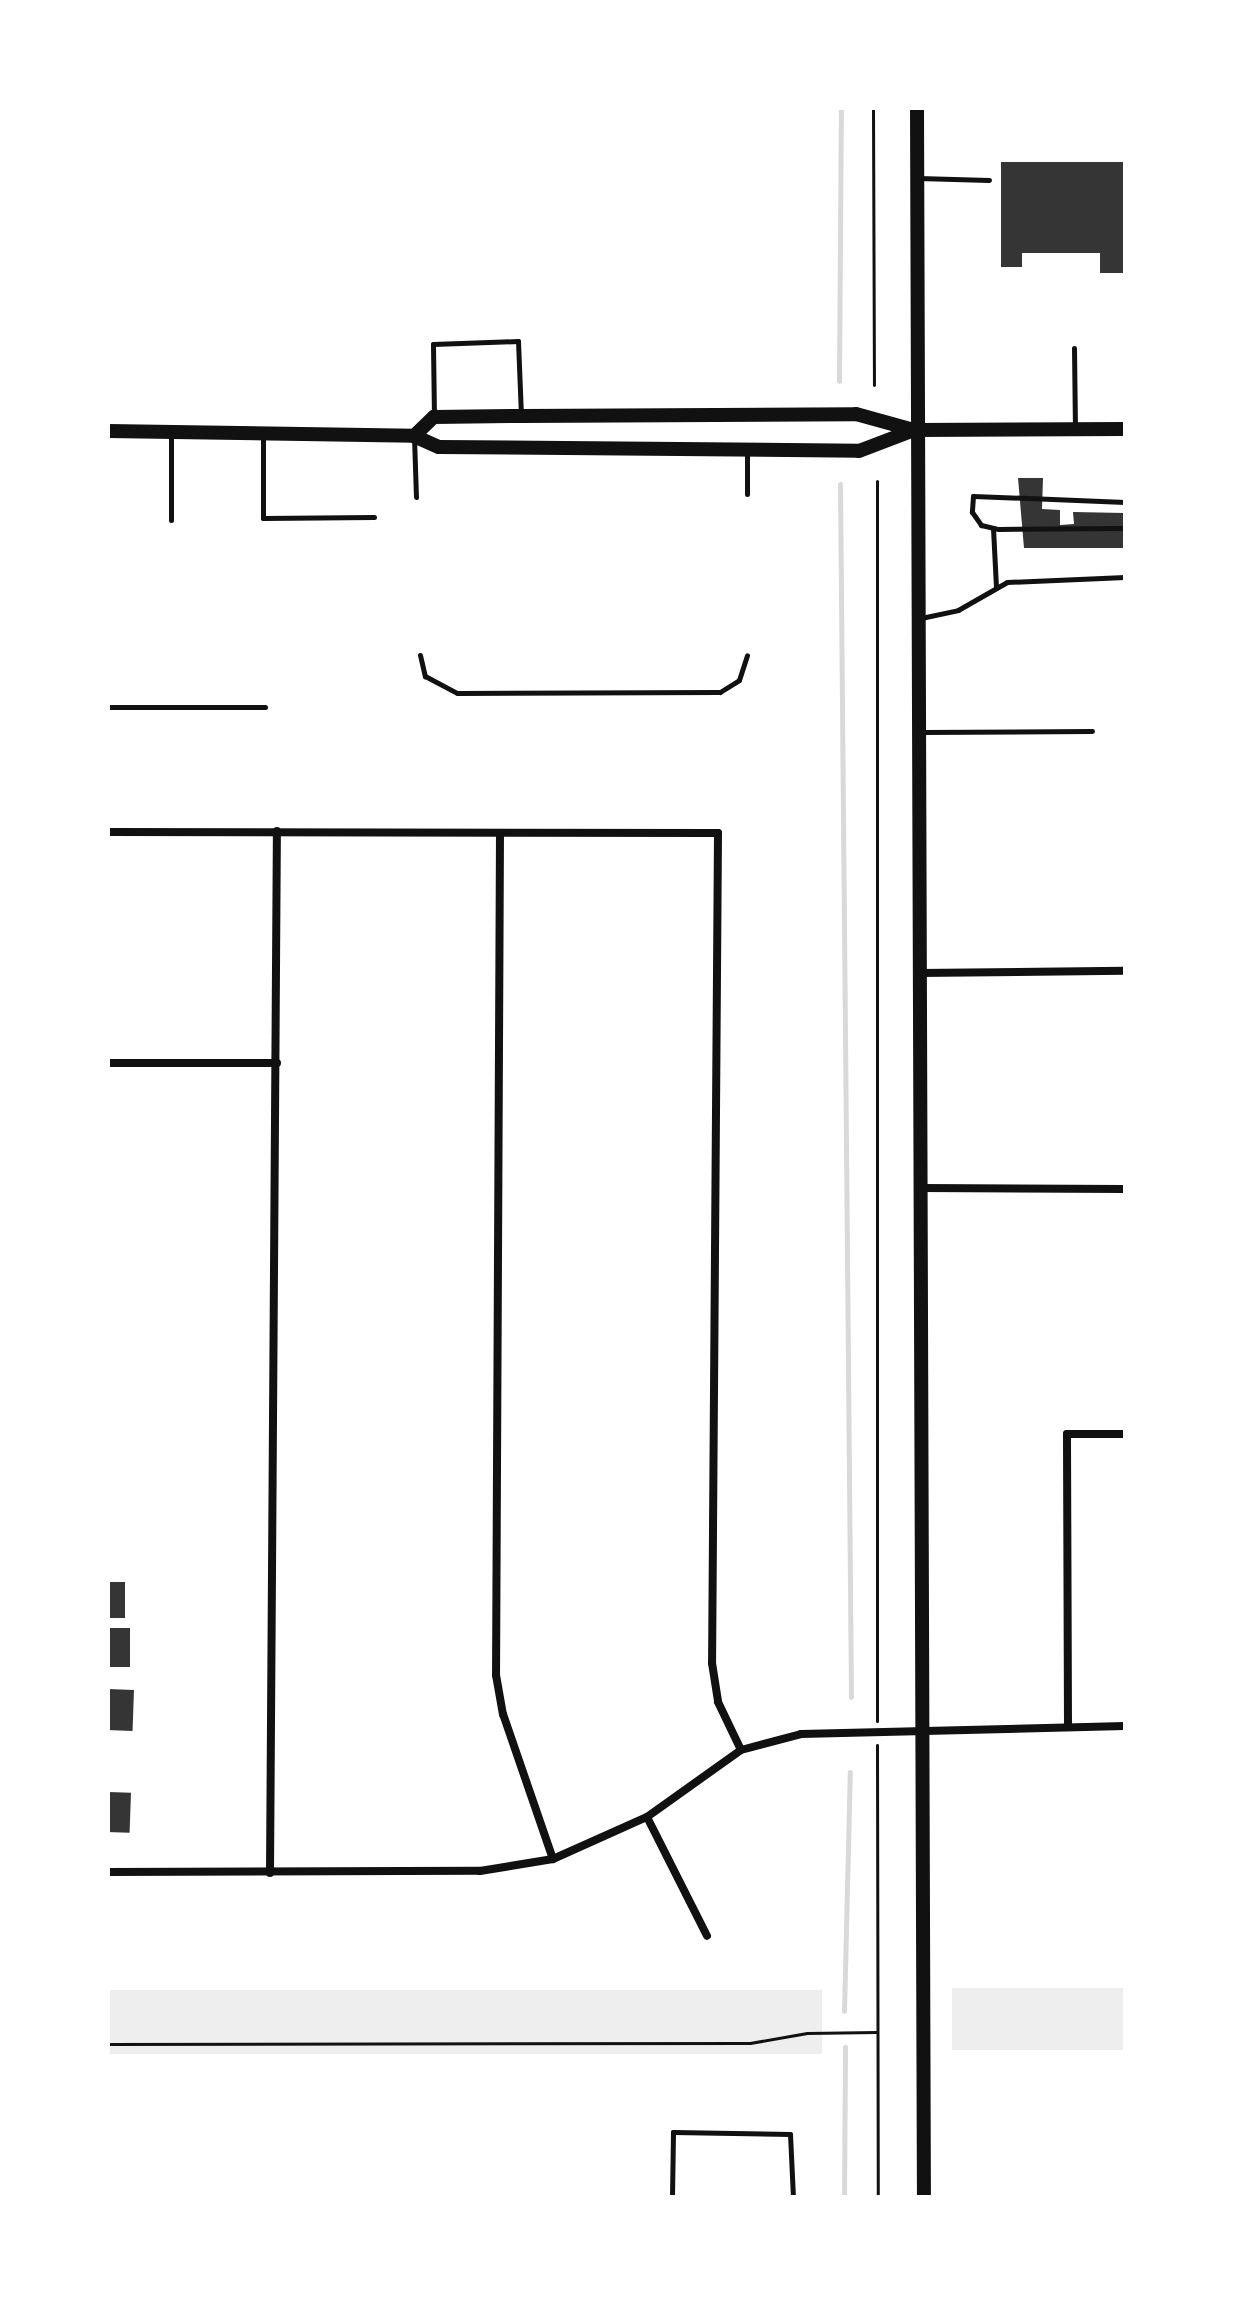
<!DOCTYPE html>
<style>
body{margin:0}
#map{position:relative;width:1233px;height:2305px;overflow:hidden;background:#fff;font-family:Commissioner,sans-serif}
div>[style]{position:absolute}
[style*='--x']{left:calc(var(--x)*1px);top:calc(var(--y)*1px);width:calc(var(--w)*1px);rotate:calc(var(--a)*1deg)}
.green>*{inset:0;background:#eee;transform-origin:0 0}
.stream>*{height:5px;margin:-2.5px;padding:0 2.5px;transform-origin:2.5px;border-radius:2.5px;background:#d9d9d9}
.building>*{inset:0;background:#353535;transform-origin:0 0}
.path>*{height:3px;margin:-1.5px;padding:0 1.5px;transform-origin:1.5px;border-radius:1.5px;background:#111}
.service>*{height:5px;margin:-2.5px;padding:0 2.5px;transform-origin:2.5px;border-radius:2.5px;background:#111}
.minor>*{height:8px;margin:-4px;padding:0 4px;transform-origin:4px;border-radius:4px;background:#111}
.secondary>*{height:14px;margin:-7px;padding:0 7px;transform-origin:7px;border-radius:7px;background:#111}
.primary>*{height:14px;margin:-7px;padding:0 7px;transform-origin:7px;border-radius:7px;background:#111}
span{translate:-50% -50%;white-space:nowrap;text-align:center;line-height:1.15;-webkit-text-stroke:6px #fff;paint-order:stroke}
.frame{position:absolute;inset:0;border:110px solid #fff;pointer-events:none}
</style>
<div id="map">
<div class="green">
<i style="left:1125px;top:1988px;width:62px;height:173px;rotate:90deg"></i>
<i style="left:822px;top:1990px;width:64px;height:714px;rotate:90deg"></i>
</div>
<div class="stream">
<i style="--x:839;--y:381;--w:273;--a:-89.6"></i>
<i style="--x:840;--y:484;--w:1213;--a:89.48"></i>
<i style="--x:844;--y:2011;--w:239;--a:-88.6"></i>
<i style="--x:844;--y:2197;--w:150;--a:-89.6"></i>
</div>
<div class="building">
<i style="clip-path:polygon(1001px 162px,1125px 162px,1125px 273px,1100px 273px,1100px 253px,1022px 253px,1022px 267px,1001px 267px)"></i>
<i style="clip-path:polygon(1018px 478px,1043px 478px,1042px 509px,1060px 510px,1060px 525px,1074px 524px,1073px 512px,1125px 513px,1125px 548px,1024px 548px)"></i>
<i style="left:108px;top:1582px;width:17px;height:36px"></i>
<i style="left:108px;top:1628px;width:22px;height:39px"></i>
<i style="left:108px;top:1689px;width:26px;height:41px;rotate:2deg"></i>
<i style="left:108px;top:1792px;width:23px;height:40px;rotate:2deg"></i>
</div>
<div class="path">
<i style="--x:873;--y:108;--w:277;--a:89.8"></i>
<i style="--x:877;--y:1721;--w:1240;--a:-90"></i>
<i style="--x:877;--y:1745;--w:452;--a:89.9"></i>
<i style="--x:108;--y:2044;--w:642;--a:-0.09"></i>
<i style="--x:750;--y:2043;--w:58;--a:-10"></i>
<i style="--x:807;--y:2033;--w:70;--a:-0.8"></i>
</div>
<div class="service">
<i style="--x:918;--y:178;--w:71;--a:1.6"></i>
<i style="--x:1074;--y:348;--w:79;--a:89.3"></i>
<i style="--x:434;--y:417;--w:73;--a:-90.8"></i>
<i style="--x:433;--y:344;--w:85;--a:-2"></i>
<i style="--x:518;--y:341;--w:74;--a:87.7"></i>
<i style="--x:263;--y:434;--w:84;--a:90"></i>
<i style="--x:263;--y:518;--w:111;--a:-0.5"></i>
<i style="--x:414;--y:437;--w:60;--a:88.1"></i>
<i style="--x:747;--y:451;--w:43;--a:90"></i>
<i style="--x:1125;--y:502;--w:152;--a:-177.7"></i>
<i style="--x:973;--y:496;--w:16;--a:94"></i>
<i style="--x:972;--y:512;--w:16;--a:55"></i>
<i style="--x:981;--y:525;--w:17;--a:13"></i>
<i style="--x:998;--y:529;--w:127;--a:-0.5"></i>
<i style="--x:171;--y:520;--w:85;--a:-90"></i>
<i style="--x:993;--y:528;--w:59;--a:87.1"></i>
<i style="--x:921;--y:618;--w:38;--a:-12"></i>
<i style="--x:958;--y:610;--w:56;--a:-29.7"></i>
<i style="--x:1007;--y:582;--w:118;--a:-2.4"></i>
<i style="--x:420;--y:655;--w:22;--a:77"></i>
<i style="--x:425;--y:676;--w:36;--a:28"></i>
<i style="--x:457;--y:693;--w:263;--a:-0.2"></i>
<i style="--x:720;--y:692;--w:22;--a:-32"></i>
<i style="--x:739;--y:680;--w:26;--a:-72"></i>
<i style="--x:108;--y:707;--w:157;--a:0"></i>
<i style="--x:922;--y:732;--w:170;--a:-0.3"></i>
<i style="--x:672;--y:2197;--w:65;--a:-89.1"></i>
<i style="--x:673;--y:2132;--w:117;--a:1"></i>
<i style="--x:790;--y:2134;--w:63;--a:87.3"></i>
</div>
<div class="minor">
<i style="--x:108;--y:832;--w:610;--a:0.09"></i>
<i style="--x:718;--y:833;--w:830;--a:90.41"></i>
<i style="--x:712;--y:1663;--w:39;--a:81"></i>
<i style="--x:718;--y:1702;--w:53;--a:64.4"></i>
<i style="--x:500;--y:833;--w:842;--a:90.27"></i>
<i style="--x:496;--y:1675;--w:40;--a:80"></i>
<i style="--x:503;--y:1714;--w:153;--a:71"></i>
<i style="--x:919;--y:973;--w:206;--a:-0.6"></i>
<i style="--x:108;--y:1063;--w:169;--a:0"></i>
<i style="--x:921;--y:1188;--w:204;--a:0.3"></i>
<i style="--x:1068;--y:1726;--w:292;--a:-90.2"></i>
<i style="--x:1067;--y:1434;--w:58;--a:0"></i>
<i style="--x:647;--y:1817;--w:133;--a:63.2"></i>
<i style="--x:108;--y:1872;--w:372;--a:-0.2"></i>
<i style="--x:480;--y:1871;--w:74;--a:-9.3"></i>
<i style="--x:553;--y:1859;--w:103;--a:-24.1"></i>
<i style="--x:647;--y:1817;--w:115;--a:-35.5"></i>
<i style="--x:741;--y:1750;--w:62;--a:-14.9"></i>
<i style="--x:801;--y:1734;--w:324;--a:-1.4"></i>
<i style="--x:270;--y:1873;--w:1042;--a:-89.62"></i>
</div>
<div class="secondary">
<i style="--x:917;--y:108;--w:2089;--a:89.81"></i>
</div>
<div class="primary">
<i style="--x:108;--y:431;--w:306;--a:0.9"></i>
<i style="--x:414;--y:436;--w:27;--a:24"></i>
<i style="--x:439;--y:447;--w:420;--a:0.5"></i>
<i style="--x:859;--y:451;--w:59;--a:-20.9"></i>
<i style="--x:414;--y:436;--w:28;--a:-44"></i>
<i style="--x:434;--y:417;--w:87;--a:-0.7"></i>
<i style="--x:521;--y:416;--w:335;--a:-0.3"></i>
<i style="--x:856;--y:414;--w:60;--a:15.4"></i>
<i style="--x:914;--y:430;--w:211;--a:-0.3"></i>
</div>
<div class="frame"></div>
</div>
